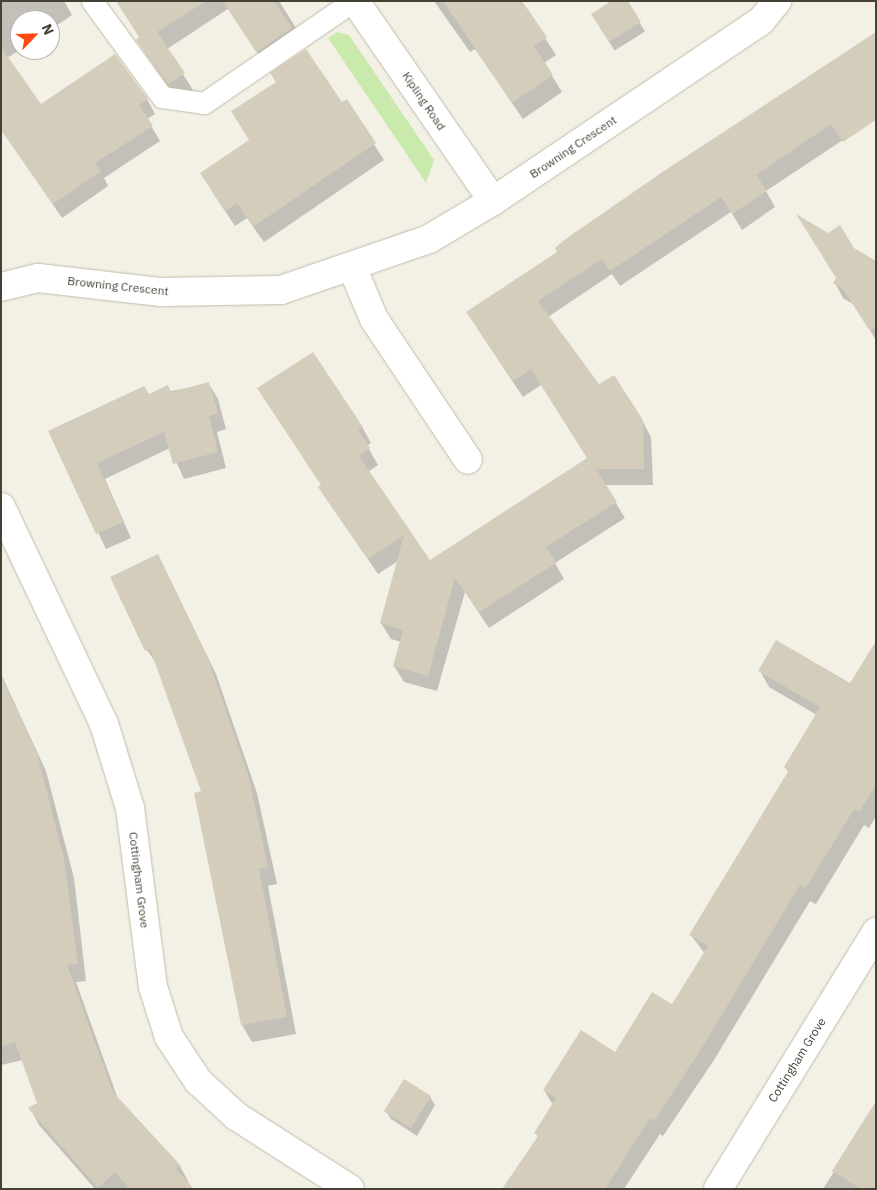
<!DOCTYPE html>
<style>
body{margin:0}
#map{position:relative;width:877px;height:1190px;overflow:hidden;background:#f3f1e6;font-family:"IBM Plex Sans",sans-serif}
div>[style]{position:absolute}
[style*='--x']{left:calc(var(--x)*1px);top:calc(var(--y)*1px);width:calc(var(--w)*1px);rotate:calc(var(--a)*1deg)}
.green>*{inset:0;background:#c9e9ad}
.shadow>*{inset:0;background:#0003;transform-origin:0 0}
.building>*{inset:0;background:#d5cdbb;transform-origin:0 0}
.roads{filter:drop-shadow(0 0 1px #c2bcab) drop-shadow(0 0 1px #c2bcab)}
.service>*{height:21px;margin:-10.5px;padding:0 10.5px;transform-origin:10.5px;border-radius:10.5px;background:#fff}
.minor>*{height:28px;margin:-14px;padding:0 14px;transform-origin:14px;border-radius:14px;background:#fff}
span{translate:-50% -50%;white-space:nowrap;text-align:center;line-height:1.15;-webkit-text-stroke:5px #fff;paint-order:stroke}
.street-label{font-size:12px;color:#464135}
.frame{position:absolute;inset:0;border:2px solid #464135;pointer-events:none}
.north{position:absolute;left:10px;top:10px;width:50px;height:50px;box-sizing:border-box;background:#fff;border:1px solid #b5b3ae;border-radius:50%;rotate:66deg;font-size:14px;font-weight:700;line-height:20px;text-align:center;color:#464135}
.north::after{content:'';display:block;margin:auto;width:18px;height:22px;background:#ff4911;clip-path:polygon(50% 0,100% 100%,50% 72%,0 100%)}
</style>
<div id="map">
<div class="green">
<i style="clip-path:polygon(337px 32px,349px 35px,434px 160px,426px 183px,328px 38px)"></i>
</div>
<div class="shadow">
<i style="clip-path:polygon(1px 1px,64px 1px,72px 15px,50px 30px,50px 20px,20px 20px,20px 50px,7px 58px,41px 106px,147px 99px,155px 114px,147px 119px,160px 141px,104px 178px,108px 186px,62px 218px,1px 129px)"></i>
<i style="clip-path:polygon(117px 1px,279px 1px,298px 31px,267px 67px,228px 9px,167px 49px,193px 90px,178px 100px,147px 56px,137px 40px,140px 38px)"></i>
<i style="clip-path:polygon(434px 1px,492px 1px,526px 9px,556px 55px,544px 63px,562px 92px,523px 119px,475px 49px,470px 52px)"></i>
<i style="left:626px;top:1px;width:36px;height:36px;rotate:58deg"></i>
<i style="clip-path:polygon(876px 33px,876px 118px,766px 191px,775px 207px,742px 230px,731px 212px,620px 286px,612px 274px,548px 317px,599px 386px,642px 420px,651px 437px,653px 485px,605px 485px,625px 518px,555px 563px,564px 579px,489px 628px,465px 592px,437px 691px,404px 682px,394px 666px,401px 642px,391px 639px,381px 623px,398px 561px,378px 574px,329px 503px,319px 487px,322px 486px,259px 389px,362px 427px,371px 443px,367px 446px,378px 465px,368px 472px,430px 562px,588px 459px,541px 385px,523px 397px,477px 328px,559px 252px)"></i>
<i style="clip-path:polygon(277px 83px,342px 104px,346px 101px,384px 160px,264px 242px,247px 218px,235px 226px,211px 190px,251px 141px)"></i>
<i style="clip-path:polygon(853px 249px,876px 263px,876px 340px,853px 304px,843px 298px,835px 283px)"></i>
<i style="clip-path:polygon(209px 384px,218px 399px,226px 429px,217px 432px,226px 468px,184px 479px,170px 448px,105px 479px,131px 538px,106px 549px,50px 432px,149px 395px)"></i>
<i style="clip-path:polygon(158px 555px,216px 674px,257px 793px,277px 884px,268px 886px,296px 1034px,252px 1042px,242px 1025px,202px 792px,158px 666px,147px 650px)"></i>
<i style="clip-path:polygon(876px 644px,876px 816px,869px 828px,864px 825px,816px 904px,810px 901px,714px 1060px,663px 1136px,660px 1134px,624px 1189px,504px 1189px,538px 1137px,535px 1133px,553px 1105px,544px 1090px,616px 1054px,672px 1006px,705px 954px,691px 935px,789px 773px,785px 767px,817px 715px,769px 687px,760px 671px,850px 685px)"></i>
<i style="clip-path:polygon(1px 674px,46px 771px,74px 878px,86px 981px,76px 982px,118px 1099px,180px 1166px,189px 1183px,185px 1187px,188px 1189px,95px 1189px,39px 1125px,30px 1108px,38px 1103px,23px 1060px,1px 1065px)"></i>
<i style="clip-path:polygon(430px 1097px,435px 1105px,417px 1136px,391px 1119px,386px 1111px)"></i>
<i style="clip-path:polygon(876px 1105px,876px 1189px,823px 1189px)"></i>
</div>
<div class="building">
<i style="clip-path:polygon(116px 1px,206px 1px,157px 32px,185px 73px,168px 84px,136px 40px,139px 37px)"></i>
<i style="clip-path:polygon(223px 1px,274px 1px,292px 28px,256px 52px)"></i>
<i style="clip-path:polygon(443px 1px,522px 1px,547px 37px,534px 46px,553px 75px,512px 103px)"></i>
<i style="clip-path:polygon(611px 1px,628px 1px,641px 22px,609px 42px,591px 14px)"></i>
<i style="clip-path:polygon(876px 32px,876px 120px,843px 142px,831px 124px,756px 175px,767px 191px,732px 214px,721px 197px,610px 271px,602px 259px,538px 301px,599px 384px,614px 375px,643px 420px,644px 469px,596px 469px,617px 502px,546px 547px,556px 563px,479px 612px,455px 578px,428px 676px,393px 666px,403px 630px,380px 623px,404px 535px,368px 559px,318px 487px,321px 485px,257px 388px,313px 352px,363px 427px,358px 430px,370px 448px,359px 456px,430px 560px,587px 458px,531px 369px,513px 381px,466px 312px,557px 252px,555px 248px,567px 238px,664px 171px)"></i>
<i style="clip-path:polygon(1px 47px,41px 104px,115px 54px,148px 99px,139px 105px,153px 126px,95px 163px,101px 171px,53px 204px,1px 130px)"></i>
<i style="clip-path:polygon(306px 49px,342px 102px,347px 99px,376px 143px,253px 227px,237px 203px,225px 211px,200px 173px,249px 140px,231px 111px,276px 82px,270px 73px)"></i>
<i style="clip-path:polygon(796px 214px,828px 233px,840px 225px,854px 248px,876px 261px,876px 327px,870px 331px,843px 289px,833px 283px,836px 278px)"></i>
<i style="clip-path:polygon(209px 382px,218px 413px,209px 416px,218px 452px,173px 464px,164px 432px,97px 463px,123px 522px,96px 534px,48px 431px,144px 386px,149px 394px,168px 385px,171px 392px)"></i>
<i style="clip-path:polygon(158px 554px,207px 656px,248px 775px,268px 867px,259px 869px,287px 1017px,241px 1025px,194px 793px,201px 791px,150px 649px,145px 651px,110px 577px)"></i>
<i style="clip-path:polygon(776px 640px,850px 683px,876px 641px,876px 785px,859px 812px,854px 809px,806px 888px,800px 885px,705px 1043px,654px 1121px,650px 1118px,605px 1189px,502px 1189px,538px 1136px,534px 1133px,556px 1098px,543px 1090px,581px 1030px,615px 1052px,652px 992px,672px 1004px,708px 946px,689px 935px,789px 770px,784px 767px,820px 707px,758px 671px)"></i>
<i style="clip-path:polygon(1px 676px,37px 753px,64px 859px,78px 964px,67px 965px,113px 1092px,181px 1166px,176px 1169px,194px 1189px,130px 1189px,115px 1172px,98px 1188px,28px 1108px,37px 1103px,15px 1042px,1px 1047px)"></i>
<i style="left:404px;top:1079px;width:32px;height:38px;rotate:32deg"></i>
<i style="clip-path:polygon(876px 1101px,876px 1189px,861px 1189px,832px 1171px)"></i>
</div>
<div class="roads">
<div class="service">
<i style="--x:92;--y:1;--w:119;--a:53.9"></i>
<i style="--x:162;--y:97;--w:42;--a:8.1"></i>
<i style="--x:204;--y:103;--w:181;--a:-34.4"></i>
</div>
<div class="minor">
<i style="--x:355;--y:1;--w:243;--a:55.4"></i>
<i style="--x:352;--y:267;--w:56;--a:67.1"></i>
<i style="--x:374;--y:319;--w:169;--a:56.3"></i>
<i style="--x:1;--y:287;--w:38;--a:-14"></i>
<i style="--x:38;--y:278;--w:124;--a:6.5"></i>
<i style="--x:161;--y:292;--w:120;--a:-1"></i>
<i style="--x:281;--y:290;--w:157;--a:-19"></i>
<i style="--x:429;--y:239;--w:74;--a:-30.7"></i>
<i style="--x:493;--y:201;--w:323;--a:-33.9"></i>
<i style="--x:761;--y:21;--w:26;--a:-51"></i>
<i style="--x:1;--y:507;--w:240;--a:64.6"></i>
<i style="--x:104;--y:724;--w:88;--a:72.8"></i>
<i style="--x:130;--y:808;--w:180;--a:82.7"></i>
<i style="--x:153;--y:987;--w:52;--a:72.3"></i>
<i style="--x:169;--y:1037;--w:53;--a:56.6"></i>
<i style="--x:198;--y:1081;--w:52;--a:42.6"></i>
<i style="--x:236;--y:1116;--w:135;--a:32.6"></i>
<i style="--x:718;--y:1189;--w:302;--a:-58.4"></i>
</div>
</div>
<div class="street-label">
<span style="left:424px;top:101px;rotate:56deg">Kipling Road</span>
<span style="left:573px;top:147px;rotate:-34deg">Browning Crescent</span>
<span style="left:118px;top:286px;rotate:6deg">Browning Crescent</span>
<span style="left:139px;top:880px;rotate:83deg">Cottingham Grove</span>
<span style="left:797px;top:1060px;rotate:-58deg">Cottingham Grove</span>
</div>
<div class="frame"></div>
<div class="north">N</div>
</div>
